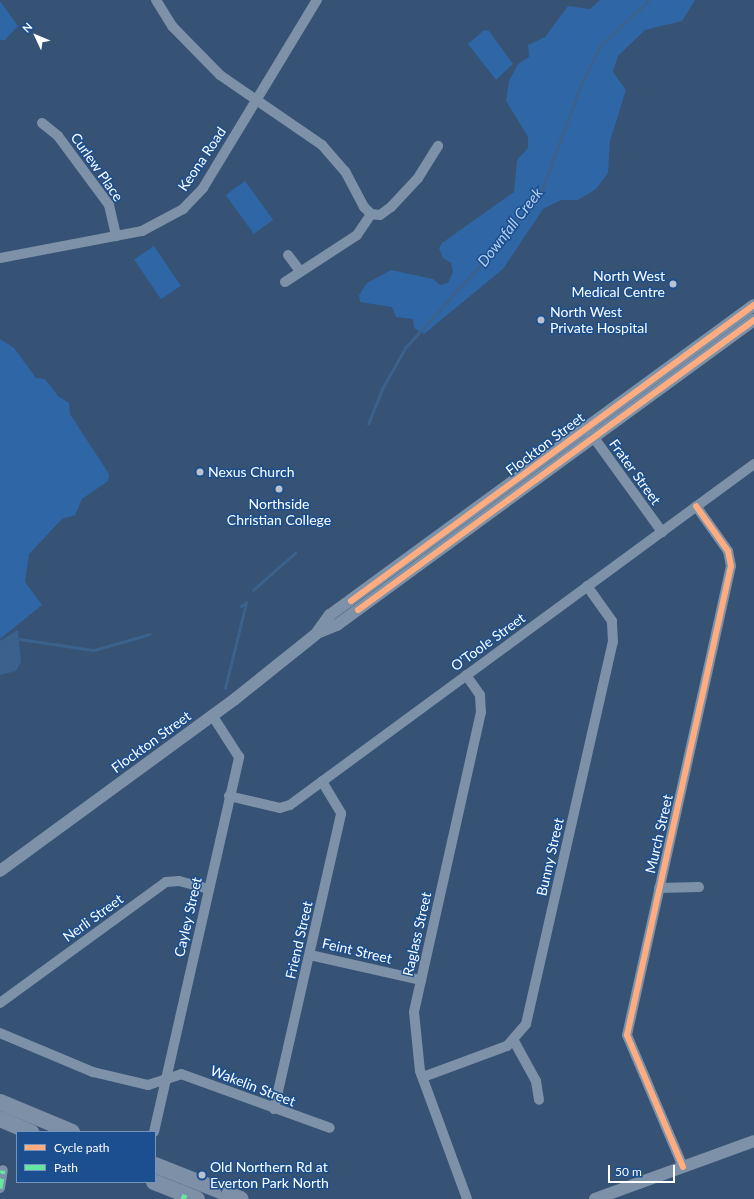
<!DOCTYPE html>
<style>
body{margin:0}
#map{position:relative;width:754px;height:1199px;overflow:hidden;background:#365274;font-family:Lato,sans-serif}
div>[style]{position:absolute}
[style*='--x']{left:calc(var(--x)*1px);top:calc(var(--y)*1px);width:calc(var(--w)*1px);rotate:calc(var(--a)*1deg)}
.green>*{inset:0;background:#2f66a5;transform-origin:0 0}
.water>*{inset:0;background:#3b618d}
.stream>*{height:2.5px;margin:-1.25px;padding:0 1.25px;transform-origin:1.25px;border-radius:1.25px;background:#3b618d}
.minor>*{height:10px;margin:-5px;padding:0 5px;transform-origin:5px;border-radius:5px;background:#7d92a8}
.tertiary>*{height:12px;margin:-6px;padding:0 6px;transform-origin:6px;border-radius:6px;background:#7d92a8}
.trunk>*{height:16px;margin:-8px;padding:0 8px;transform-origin:8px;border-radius:8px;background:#7e90a7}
.quiet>*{height:5px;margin-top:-2.5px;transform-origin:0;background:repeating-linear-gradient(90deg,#66e7a1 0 10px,transparent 0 15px)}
.cycleway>*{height:6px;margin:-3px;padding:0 3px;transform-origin:3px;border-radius:3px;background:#ffac80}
.dots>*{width:11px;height:11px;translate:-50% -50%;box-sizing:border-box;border:2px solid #1b4f8f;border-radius:50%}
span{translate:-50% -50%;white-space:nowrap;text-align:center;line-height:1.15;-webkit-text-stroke:3px #1b4f8f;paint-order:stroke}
.street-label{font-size:14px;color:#fff}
.poi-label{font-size:14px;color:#fff}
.right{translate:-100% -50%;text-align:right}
.left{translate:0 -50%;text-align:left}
.water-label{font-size:15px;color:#b5d3f5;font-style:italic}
.legend{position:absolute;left:16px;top:1131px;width:140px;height:52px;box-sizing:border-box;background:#1b4f8f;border:1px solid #7695bc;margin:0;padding:5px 7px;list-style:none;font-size:12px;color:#fff}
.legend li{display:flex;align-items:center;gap:8px;height:20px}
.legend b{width:20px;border:1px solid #7695bc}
.north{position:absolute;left:16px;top:16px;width:40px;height:40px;-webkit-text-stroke:3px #1b4f8f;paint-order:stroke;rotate:314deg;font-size:11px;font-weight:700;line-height:16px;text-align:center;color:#fff}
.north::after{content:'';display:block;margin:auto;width:14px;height:18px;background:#fff;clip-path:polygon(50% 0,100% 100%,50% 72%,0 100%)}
.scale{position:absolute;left:608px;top:1165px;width:67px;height:18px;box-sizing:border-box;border:2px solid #fff;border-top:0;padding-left:5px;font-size:12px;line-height:14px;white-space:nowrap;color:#fff;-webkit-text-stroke:3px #1b4f8f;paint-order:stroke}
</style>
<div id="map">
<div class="green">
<i style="clip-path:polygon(600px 0,695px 0,682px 21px,645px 30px,618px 56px,613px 72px,626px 90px,610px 141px,608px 173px,596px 189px,578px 200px,561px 200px,543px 209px,503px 269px,424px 334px,414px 328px,413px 319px,396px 317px,392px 307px,360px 302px,359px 295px,367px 283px,391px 270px,433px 279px,440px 285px,448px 283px,453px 272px,451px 263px,443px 258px,439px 248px,442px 243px,514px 192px,517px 160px,528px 148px,528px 137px,506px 101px,509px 81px,518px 64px,529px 57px,528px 45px,545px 37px,568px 6px,590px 9px)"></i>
<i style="clip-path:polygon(0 1px,18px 26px,5px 40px,0 40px)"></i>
<i style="clip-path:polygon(484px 30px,489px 31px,513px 64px,496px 80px,468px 44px)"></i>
<i style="left:245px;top:181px;width:48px;height:24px;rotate:54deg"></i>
<i style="left:154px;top:246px;width:48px;height:24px;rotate:56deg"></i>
<i style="clip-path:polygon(0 339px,14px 348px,36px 378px,45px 379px,58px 396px,69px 403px,70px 414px,109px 474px,108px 481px,82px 499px,75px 515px,62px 519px,29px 554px,25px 582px,42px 605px,0 639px)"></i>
</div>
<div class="water">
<i style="clip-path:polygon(18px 630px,21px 662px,16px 671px,0 675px,0 641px)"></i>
</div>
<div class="stream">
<i style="--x:368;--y:424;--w:38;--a:-68"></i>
<i style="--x:382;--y:389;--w:47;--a:-60.7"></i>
<i style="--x:405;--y:348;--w:132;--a:-47.8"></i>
<i style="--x:494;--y:250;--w:77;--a:-51.3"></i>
<i style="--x:542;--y:190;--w:117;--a:-69.6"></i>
<i style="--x:583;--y:80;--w:38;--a:-63"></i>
<i style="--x:600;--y:46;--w:67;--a:-43.2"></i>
<i style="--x:253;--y:590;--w:56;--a:-41.4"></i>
<i style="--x:241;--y:606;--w:6;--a:-31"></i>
<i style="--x:20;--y:639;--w:75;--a:8.5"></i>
<i style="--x:94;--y:650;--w:58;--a:-15.9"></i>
<i style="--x:225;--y:688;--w:88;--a:-76.1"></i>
</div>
<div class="minor">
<i style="--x:156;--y:0;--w:31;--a:58"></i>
<i style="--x:172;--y:26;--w:69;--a:45.6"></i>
<i style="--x:220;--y:75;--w:124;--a:34.5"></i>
<i style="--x:322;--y:145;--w:35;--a:49"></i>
<i style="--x:345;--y:171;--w:41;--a:62.2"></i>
<i style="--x:364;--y:207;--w:10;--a:45"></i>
<i style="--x:371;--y:214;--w:9;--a:6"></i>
<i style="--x:380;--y:215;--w:14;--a:-36"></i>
<i style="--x:391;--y:207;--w:40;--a:-47"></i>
<i style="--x:418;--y:178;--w:38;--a:-58"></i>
<i style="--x:42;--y:123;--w:21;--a:39"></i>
<i style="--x:58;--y:136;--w:86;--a:53.5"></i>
<i style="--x:109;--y:205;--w:32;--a:77"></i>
<i style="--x:288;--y:255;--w:20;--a:53"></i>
<i style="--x:0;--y:258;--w:145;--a:-10.8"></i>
<i style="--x:142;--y:231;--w:47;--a:-28.2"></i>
<i style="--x:183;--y:209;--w:29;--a:-46"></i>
<i style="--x:203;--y:188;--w:220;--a:-58.8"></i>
<i style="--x:285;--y:282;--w:86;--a:-33.1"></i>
<i style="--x:357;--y:235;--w:25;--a:-56"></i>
<i style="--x:589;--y:431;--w:125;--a:54.1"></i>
<i style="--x:466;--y:675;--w:24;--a:55"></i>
<i style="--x:480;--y:695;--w:17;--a:87"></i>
<i style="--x:481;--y:712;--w:307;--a:102.6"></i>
<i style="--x:414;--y:1012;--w:59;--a:84.2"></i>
<i style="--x:420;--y:1071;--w:136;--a:69.8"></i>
<i style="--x:229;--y:796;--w:52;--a:13.2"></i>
<i style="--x:280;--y:808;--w:10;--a:-17"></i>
<i style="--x:290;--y:805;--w:576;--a:-36.31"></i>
<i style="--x:659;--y:888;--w:40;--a:-1.4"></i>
<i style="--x:310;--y:955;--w:114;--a:12.7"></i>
<i style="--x:0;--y:1003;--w:205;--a:-36.1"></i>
<i style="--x:166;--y:882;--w:13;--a:-4"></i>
<i style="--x:179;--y:881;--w:31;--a:15"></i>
<i style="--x:0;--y:1033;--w:101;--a:22.8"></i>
<i style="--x:93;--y:1072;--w:57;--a:13.3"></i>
<i style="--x:148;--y:1085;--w:35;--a:-18"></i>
<i style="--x:181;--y:1074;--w:158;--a:19.9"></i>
<i style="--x:514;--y:1041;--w:46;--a:61.2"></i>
<i style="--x:536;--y:1081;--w:19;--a:81"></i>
<i style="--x:423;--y:1077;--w:90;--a:-20.3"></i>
<i style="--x:507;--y:1046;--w:29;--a:-49"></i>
<i style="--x:526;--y:1024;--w:392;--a:-77.2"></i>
<i style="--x:613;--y:642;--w:21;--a:-93"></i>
<i style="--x:612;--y:621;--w:43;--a:-125.5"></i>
<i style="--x:274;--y:1109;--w:303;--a:-77.2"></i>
<i style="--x:341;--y:813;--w:37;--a:-121"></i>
<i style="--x:154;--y:1132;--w:385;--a:-77.2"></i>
<i style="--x:239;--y:757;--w:50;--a:-122.7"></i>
<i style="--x:683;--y:1167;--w:143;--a:-113"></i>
<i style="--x:627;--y:1035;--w:480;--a:-77.5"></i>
<i style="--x:731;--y:566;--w:15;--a:-101"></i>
<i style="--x:728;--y:551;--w:55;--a:-125.4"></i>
<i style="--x:0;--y:1188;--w:18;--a:-81"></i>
</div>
<div class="tertiary">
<i style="--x:317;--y:633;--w:22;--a:-22"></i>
<i style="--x:337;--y:625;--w:517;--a:-36.18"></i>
<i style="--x:0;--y:871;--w:291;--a:-36.2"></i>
<i style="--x:235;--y:699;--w:104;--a:-38.7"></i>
<i style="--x:316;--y:634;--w:24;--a:-54"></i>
<i style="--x:330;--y:615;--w:525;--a:-36.17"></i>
<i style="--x:595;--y:1199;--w:169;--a:-20"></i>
</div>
<div class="trunk">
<i style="--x:0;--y:1102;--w:78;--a:22.6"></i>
<i style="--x:0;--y:1119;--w:34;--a:23"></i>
<i style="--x:155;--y:1165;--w:92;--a:21.6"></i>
<i style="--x:154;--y:1182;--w:46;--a:21.6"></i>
</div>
<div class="quiet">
<i style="--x:0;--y:1188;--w:18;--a:-81"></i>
<i style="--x:183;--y:1199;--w:5;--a:-68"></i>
</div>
<div class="cycleway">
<i style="--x:351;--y:601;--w:500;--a:-36.3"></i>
<i style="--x:358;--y:610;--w:491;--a:-36.2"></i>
<i style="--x:683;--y:1167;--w:143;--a:-113"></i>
<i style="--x:627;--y:1035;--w:480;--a:-77.5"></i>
<i style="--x:731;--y:566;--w:15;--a:-101"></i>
<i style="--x:728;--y:551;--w:55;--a:-125.4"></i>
</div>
<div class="dots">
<i style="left:673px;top:284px;background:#b9c2ce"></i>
<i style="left:541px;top:320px;background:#b9c2ce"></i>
<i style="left:200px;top:472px;background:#b9c2ce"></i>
<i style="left:279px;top:489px;background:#b9c2ce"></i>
<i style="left:202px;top:1175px;background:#b9c2ce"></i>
</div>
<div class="street-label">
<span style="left:202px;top:159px;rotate:-56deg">Keona Road</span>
<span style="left:97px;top:167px;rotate:55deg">Curlew Place</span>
<span style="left:545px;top:444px;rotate:-37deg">Flockton Street</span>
<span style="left:635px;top:472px;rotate:54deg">Frater Street</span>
<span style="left:488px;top:642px;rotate:-36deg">O'Toole Street</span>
<span style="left:151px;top:742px;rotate:-36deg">Flockton Street</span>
<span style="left:659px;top:834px;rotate:-77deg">Murch Street</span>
<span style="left:550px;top:857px;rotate:-77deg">Bunny Street</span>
<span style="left:188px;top:917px;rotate:-77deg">Cayley Street</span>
<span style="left:93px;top:918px;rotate:-36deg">Nerli Street</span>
<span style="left:417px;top:934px;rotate:-77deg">Raglass Street</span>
<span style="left:299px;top:940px;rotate:-77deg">Friend Street</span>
<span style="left:357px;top:951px;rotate:13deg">Feint Street</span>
<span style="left:253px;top:1086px;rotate:21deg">Wakelin Street</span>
</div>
<div class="poi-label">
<span class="right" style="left:665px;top:284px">North West<br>Medical Centre</span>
<span class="left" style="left:550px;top:320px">North West<br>Private Hospital</span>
<span class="left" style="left:208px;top:472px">Nexus Church</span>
<span style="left:279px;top:512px">Northside<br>Christian College</span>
<span class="left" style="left:210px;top:1175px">Old Northern Rd at<br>Everton Park North</span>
</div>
<div class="water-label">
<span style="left:510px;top:227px;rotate:-52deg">Downfall Creek</span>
</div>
<ul class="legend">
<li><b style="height:5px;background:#ffac80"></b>Cycle path</li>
<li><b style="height:5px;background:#66e7a1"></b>Path</li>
</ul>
<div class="north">N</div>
<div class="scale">50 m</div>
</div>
